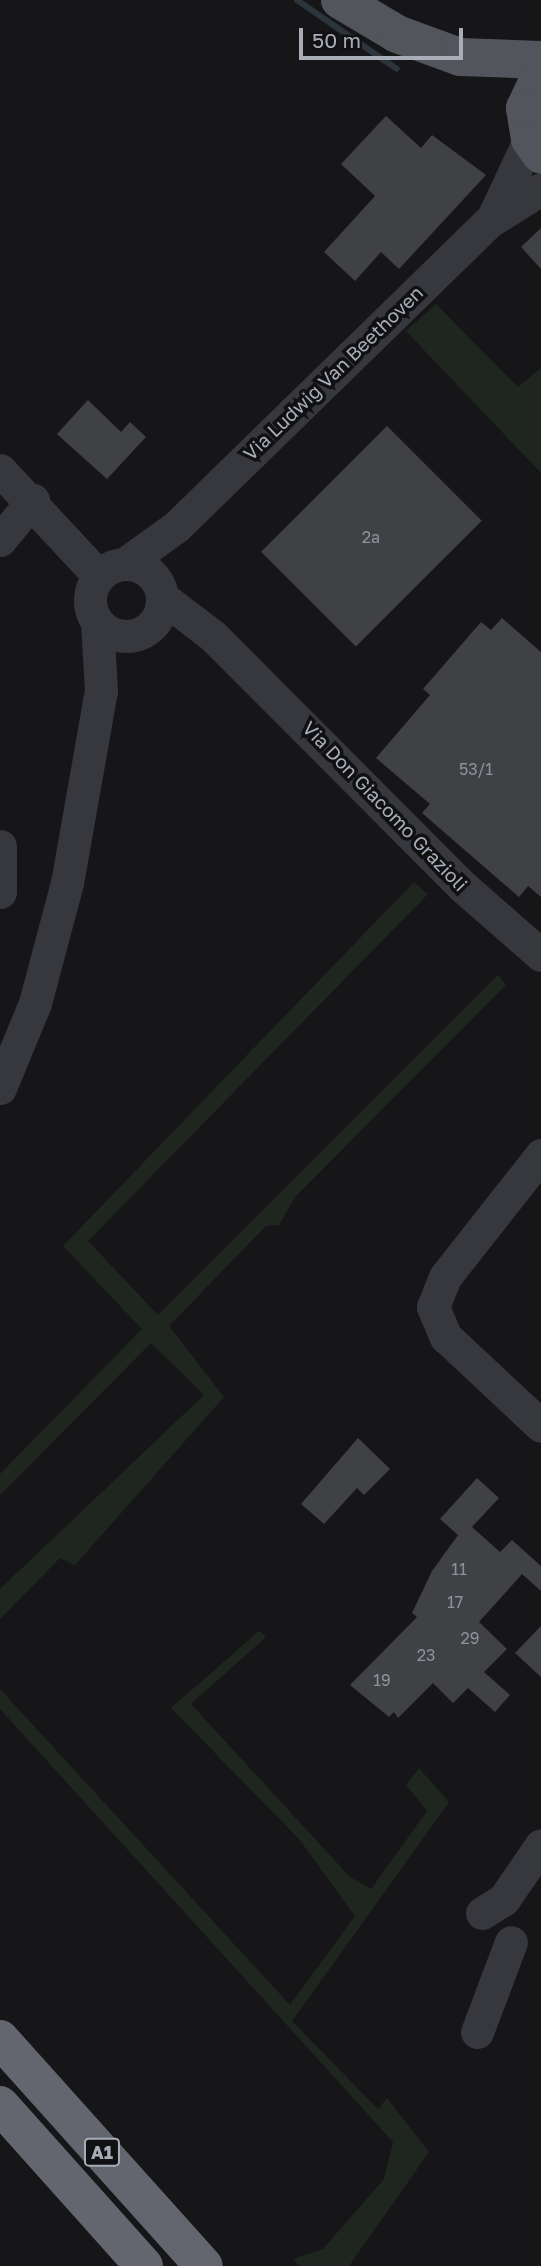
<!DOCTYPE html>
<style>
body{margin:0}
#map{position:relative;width:541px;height:2266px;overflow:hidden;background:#161618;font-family:"Golos Text",sans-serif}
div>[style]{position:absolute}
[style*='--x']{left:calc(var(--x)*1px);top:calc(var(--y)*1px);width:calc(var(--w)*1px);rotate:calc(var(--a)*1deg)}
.green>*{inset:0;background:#1e261f}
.stream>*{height:6px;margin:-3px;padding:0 3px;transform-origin:3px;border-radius:3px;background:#2c353c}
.building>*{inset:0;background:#404145;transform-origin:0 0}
.minor>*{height:33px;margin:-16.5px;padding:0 16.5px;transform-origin:16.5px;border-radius:16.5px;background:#37383d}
.minor>.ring{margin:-16.5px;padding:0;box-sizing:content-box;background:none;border:33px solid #37383d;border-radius:50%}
.major>*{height:38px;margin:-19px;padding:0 19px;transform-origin:19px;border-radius:19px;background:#53555c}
.highway>*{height:38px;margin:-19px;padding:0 19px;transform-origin:19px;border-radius:19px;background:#63666e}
span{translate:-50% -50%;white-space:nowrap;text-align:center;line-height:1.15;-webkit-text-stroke:7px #111113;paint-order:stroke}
.number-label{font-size:16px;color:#8e929b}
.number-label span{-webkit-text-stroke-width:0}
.shield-label span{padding:2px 5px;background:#111113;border:2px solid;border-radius:5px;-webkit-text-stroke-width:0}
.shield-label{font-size:18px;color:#a8adb8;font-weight:700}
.street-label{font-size:19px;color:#a8adb8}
.scale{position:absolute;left:299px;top:28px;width:164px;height:32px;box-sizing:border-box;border:4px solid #a8adb8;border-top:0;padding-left:9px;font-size:21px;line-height:24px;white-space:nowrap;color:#a8adb8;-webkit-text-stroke:5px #111113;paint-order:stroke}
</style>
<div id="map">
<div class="green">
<i style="clip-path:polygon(436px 304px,518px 387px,541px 368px,541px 473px,406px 331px)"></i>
<i style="clip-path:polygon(414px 882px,428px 894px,88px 1241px,158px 1315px,498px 975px,506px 985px,296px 1196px,279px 1225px,266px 1226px,169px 1326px,224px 1397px,75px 1565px,60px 1558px,0 1619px,0 1589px,204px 1395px,151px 1343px,0 1495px,0 1474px,142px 1329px,63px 1246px)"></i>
<i style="clip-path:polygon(259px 1631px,266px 1637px,191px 1704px,350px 1877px,371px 1889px,427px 1811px,406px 1785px,419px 1768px,449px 1802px,292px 2021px,378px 2109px,387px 2098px,429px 2152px,349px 2266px,300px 2266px,293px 2259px,323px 2249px,384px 2179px,393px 2142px,0 1709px,0 1689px,290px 2005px,355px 1916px,299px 1839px,171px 1708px)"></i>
</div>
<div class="stream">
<i style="--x:297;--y:0;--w:121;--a:34.6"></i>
</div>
<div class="building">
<i style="clip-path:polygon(386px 116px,421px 148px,432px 135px,486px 175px,399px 269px,381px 252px,355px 281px,324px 252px,375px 196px,341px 164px)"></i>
<i style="clip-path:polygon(541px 228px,541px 269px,521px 247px)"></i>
<i style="clip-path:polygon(88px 400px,121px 432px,130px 422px,146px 437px,107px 479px,57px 434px)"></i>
<i style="left:387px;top:426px;width:134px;height:178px;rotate:45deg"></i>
<i style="clip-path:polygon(502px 618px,541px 652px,541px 897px,528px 886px,519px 897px,422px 813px,430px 804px,376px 758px,430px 695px,423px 689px,481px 622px,491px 630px)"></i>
<i style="clip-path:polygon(358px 1438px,390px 1469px,364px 1495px,357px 1488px,324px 1524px,301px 1504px)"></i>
<i style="clip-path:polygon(477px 1478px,499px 1498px,472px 1527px,500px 1552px,512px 1540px,541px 1566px,541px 1591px,522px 1574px,479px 1622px,507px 1649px,484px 1672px,510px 1695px,495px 1712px,468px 1688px,453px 1703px,433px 1683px,398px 1718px,394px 1712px,389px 1717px,350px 1685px,417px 1617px,412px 1613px,432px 1571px,458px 1535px,440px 1519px)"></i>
<i style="clip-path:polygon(541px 1626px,541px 1677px,515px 1653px)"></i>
</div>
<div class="minor">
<i style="--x:494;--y:215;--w:84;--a:-64.7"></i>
<i style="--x:0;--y:470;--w:144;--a:47"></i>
<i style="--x:0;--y:540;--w:52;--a:-50.5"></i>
<i style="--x:126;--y:563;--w:62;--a:-35.8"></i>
<i style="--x:176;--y:527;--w:438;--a:-44.3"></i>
<i style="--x:490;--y:221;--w:60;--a:-32.1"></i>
<i class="ring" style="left:90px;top:564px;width:39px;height:39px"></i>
<i style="--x:162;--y:597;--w:64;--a:37.4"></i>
<i style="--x:213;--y:636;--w:351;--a:45.1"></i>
<i style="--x:461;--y:885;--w:106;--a:41.2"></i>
<i style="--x:0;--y:846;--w:46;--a:90"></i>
<i style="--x:0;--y:1088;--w:92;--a:-67.6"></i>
<i style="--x:35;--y:1003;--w:124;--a:-75.1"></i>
<i style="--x:67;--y:883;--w:195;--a:-80"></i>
<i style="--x:101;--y:691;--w:69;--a:-93.3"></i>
<i style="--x:541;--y:1155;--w:155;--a:128.2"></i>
<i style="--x:445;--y:1277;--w:32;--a:112"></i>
<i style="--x:433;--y:1307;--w:33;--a:67"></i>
<i style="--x:446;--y:1337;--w:130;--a:43.1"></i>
<i style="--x:482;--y:1913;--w:26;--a:-32"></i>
<i style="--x:504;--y:1899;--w:65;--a:-55.6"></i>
<i style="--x:477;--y:2032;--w:96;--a:-69.3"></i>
</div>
<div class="major">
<i style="--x:340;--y:0;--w:66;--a:30.8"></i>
<i style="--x:397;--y:34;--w:67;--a:20.1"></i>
<i style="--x:460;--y:57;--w:81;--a:2.1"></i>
<i style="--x:541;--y:74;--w:38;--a:115"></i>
<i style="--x:525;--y:108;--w:31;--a:81"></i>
<i style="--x:530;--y:139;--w:19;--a:55"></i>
</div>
<div class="highway">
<i style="--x:0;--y:2039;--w:305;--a:48.1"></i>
<i style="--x:0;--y:2105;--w:216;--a:48.2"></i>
</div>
<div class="number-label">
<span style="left:371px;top:537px">2a</span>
<span style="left:476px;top:769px">53/1</span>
<span style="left:459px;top:1569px">11</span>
<span style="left:455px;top:1602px">17</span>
<span style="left:470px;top:1638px">29</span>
<span style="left:426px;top:1655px">23</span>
<span style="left:382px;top:1680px">19</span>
</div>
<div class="shield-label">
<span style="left:102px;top:2152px">A1</span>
</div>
<div class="street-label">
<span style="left:333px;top:373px;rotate:-44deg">Via Ludwig Van Beethoven</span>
<span style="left:385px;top:806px;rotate:46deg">Via Don Giacomo Grazioli</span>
</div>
<div class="scale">50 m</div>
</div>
